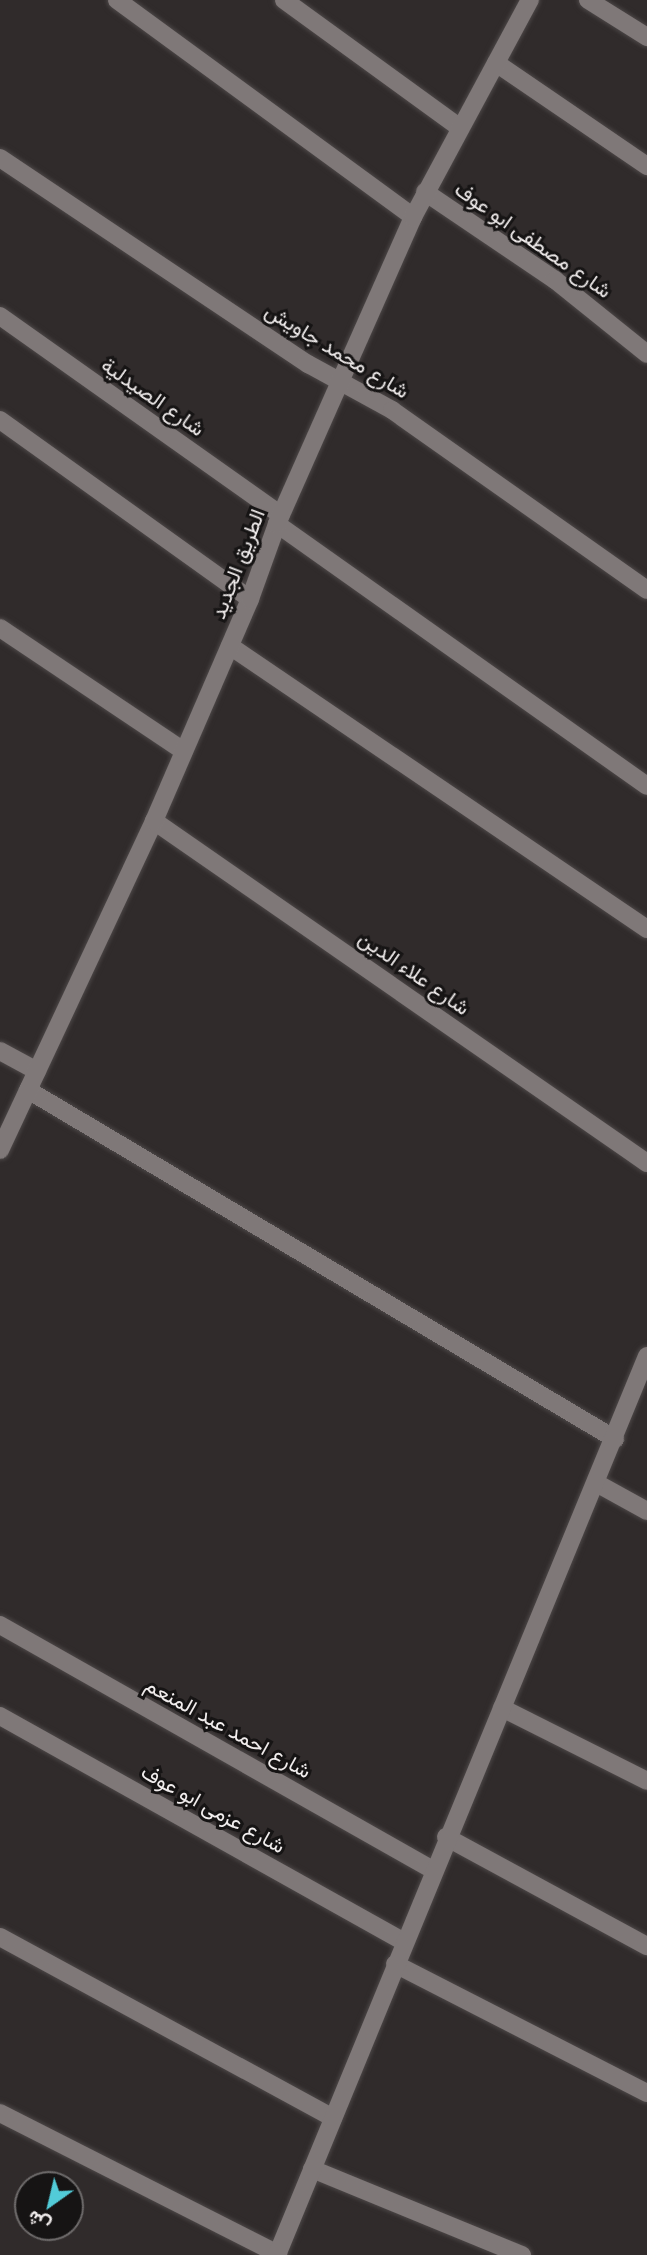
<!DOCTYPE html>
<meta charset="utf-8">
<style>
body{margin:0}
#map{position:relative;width:647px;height:2255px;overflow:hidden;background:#302b2b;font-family:"PT Sans",Vazirmatn,sans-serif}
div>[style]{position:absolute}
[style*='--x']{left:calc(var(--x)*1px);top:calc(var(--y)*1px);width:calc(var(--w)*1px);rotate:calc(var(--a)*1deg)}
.roads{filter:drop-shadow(0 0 2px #4c4747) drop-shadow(0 0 2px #4c4747)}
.minor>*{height:18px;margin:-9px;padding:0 9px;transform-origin:9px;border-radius:9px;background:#7f7878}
span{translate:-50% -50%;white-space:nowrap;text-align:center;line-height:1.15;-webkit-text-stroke:6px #161414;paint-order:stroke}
.street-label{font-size:21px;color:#f1eded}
.north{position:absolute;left:14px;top:2171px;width:70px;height:70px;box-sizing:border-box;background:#161414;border:2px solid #6e6b6b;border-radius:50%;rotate:214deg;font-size:19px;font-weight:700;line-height:28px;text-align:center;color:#f1eded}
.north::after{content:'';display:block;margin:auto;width:24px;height:32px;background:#52cbd8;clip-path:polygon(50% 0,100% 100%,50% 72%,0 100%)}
</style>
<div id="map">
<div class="roads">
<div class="minor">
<i style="--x:117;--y:0;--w:367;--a:36.2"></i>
<i style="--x:284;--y:0;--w:218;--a:36"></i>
<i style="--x:588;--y:0;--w:70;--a:32.1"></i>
<i style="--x:496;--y:63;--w:183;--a:34.3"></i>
<i style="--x:0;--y:158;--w:371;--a:33.8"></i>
<i style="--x:308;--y:364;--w:96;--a:28.7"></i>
<i style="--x:392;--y:410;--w:312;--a:35.2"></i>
<i style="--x:425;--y:192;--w:157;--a:34.1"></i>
<i style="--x:555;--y:280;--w:118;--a:38.8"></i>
<i style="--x:0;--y:316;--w:344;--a:35.3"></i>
<i style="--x:0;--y:420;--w:307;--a:35.6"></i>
<i style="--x:277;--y:524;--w:453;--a:35.3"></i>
<i style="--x:0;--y:628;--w:221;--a:33.8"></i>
<i style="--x:230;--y:646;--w:504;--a:34.16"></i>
<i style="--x:154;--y:821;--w:600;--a:34.75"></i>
<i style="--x:0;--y:1051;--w:42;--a:28.4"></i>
<i style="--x:28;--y:1090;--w:683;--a:30.73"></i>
<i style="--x:0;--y:1150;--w:363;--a:-64.9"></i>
<i style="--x:154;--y:821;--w:242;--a:-66.6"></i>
<i style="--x:250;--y:599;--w:80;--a:-70.2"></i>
<i style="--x:277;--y:524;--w:336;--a:-66.1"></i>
<i style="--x:413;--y:217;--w:247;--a:-61.7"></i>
<i style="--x:598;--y:1484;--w:56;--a:28.9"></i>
<i style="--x:0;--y:1625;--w:498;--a:29.5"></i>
<i style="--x:502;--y:1708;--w:162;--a:26.7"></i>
<i style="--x:0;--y:1716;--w:463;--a:29.2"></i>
<i style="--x:446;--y:1837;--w:229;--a:28.5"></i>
<i style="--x:0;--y:1937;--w:379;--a:28.5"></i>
<i style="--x:395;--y:1964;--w:283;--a:27.1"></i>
<i style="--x:0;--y:2113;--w:312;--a:26.9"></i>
<i style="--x:312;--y:2169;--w:227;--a:22.3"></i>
<i style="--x:277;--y:2255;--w:972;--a:-67.63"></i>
</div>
</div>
<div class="street-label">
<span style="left:533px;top:240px;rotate:35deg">شارع مصطفى ابو عوف</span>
<span style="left:337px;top:351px;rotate:31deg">شارع محمد جاويش</span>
<span style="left:153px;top:397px;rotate:35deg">شارع الصيدلية</span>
<span style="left:238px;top:564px;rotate:-69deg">الطريق الجديد</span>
<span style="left:414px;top:973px;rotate:35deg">شارع علاء الدين</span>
<span style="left:228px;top:1728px;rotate:29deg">شارع احمد عبد المنعم</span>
<span style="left:213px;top:1809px;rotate:29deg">شارع عزمى ابو عوف</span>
</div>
<div class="north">ش</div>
</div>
